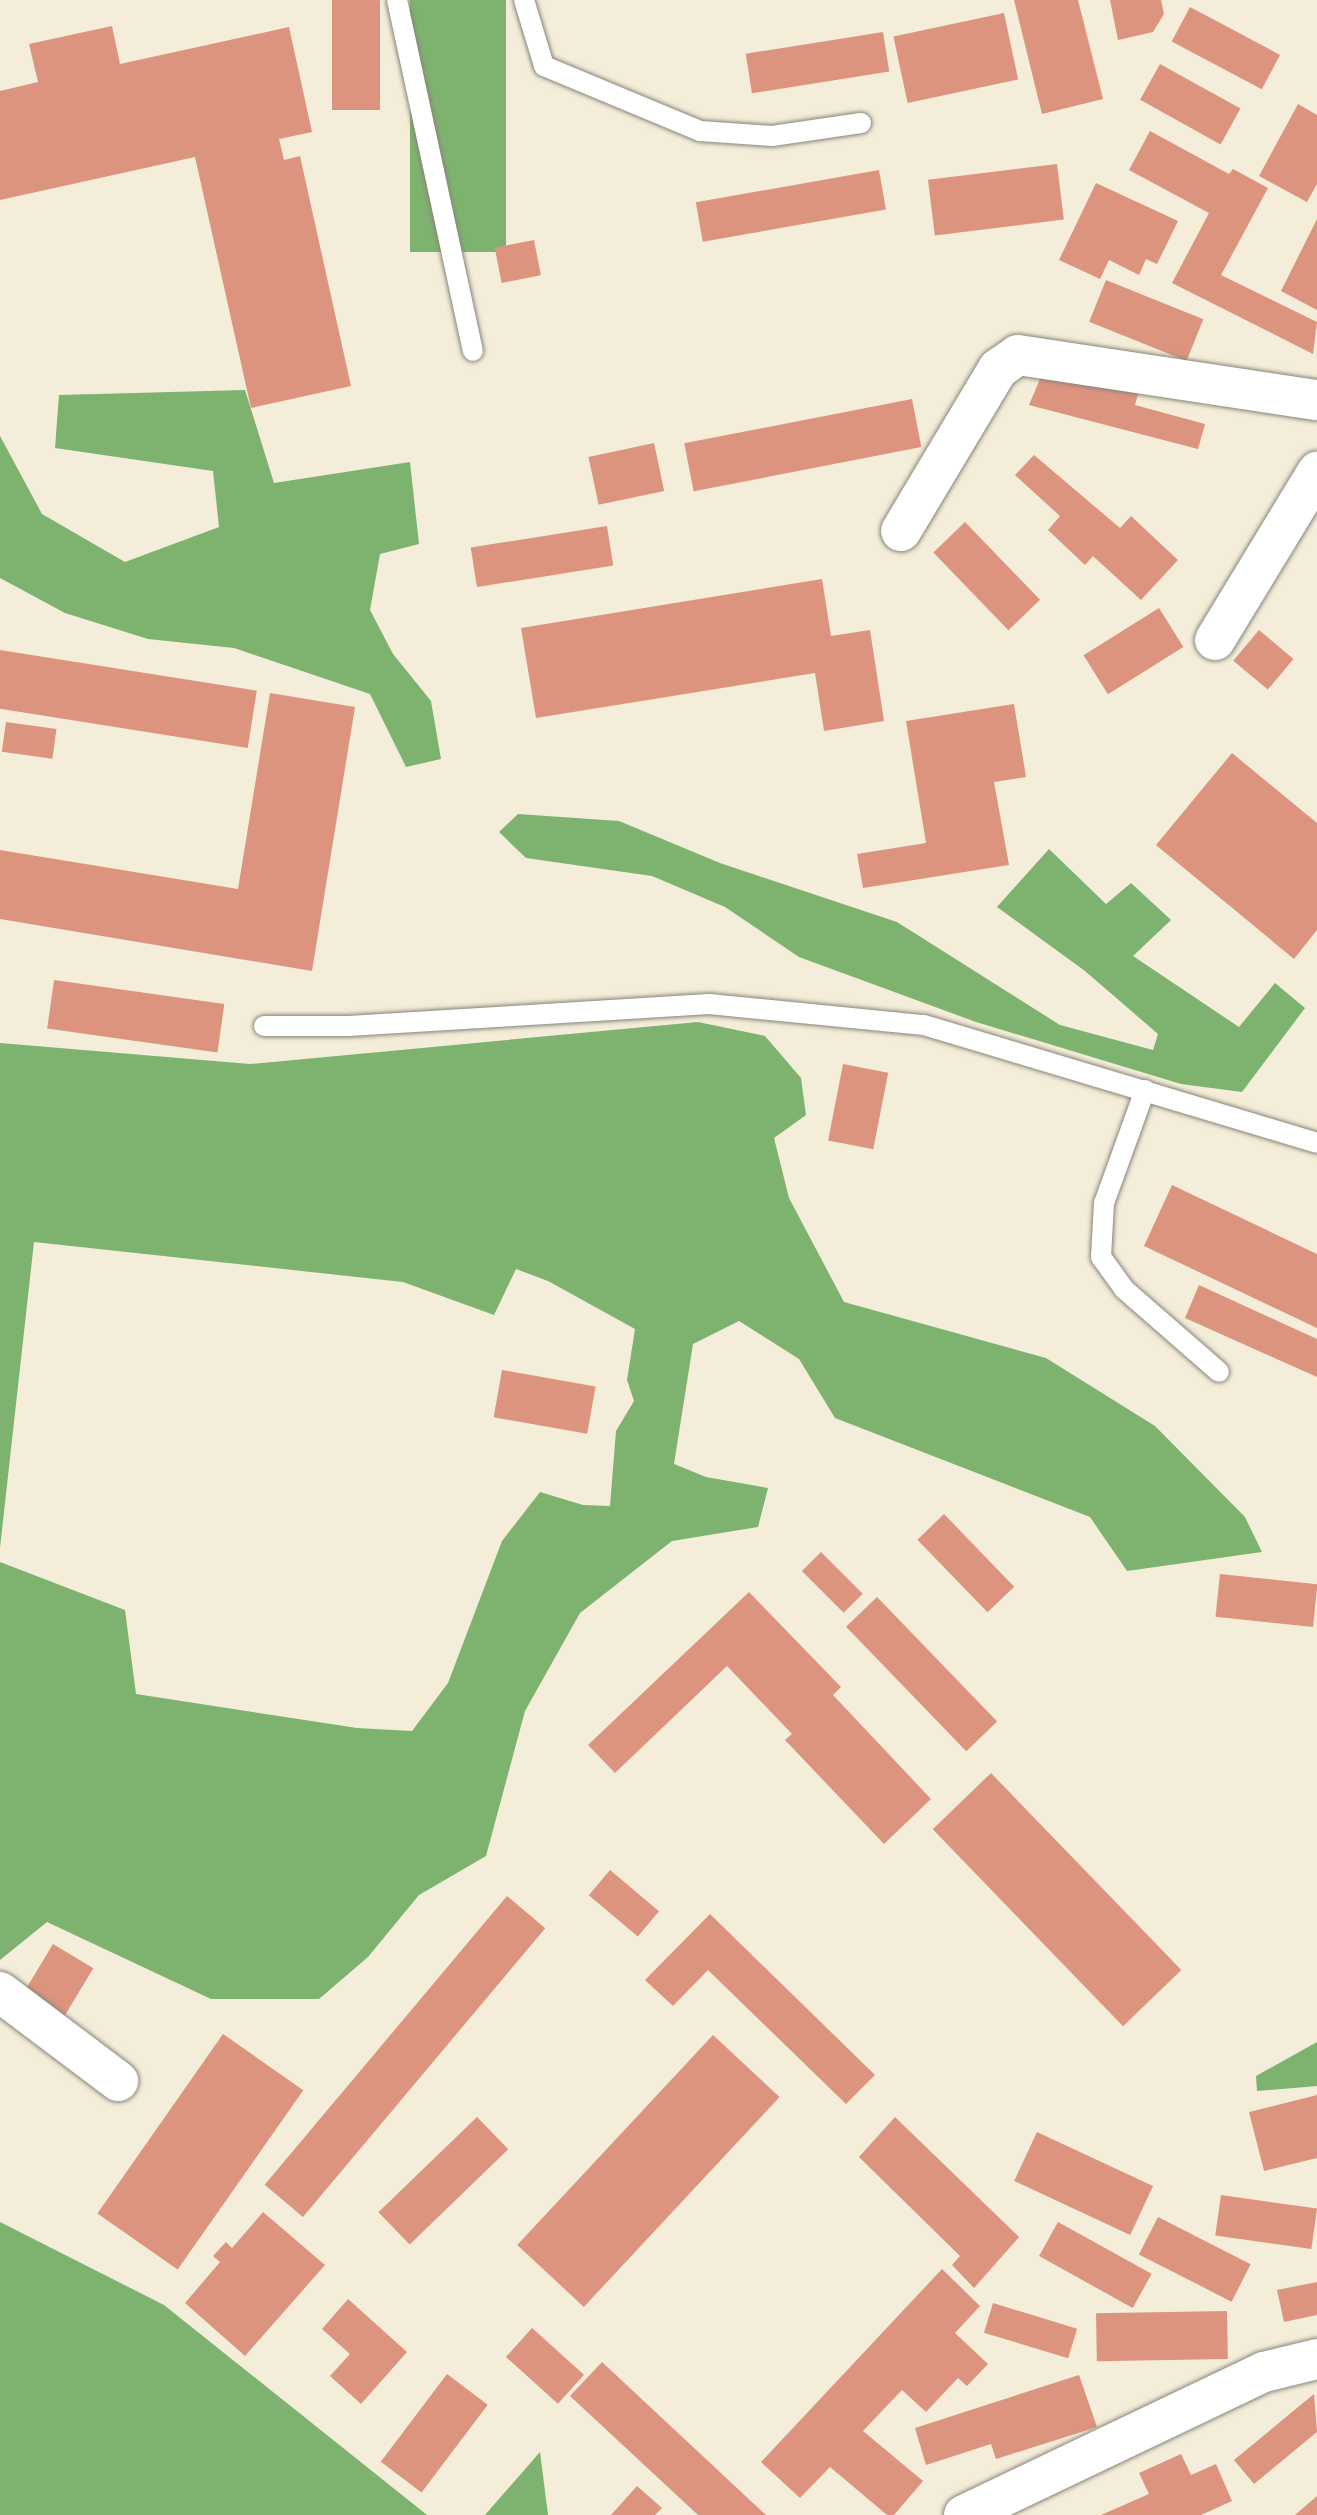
<!DOCTYPE html>
<style>
body{margin:0}
#map{position:relative;width:1317px;height:2515px;overflow:hidden;background:#f3edd9;font-family:Dekko,sans-serif}
div>[style]{position:absolute}
[style*='--x']{left:calc(var(--x)*1px);top:calc(var(--y)*1px);width:calc(var(--w)*1px);rotate:calc(var(--a)*1deg)}
.forest>*{inset:0;background:#7eb36f;transform-origin:0 0}
.building>*{inset:0;background:#dc947f;transform-origin:0 0}
.roads{filter:drop-shadow(0 0 2px #88847a) drop-shadow(0 0 2px #88847a)}
.service>*{height:20px;margin:-10px;padding:0 10px;transform-origin:10px;border-radius:10px;background:#fff}
.minor>*{height:40px;margin:-20px;padding:0 20px;transform-origin:20px;border-radius:20px;background:#fff}
span{translate:-50% -50%;white-space:nowrap;text-align:center;line-height:1.15;-webkit-text-stroke:7px #fff;paint-order:stroke}
</style>
<div id="map">
<div class="forest">
<i style="left:410px;top:0;width:96px;height:252px"></i>
<i style="clip-path:polygon(245px 390px,274px 483px,410px 462px,419px 544px,380px 554px,370px 610px,393px 654px,431px 701px,441px 759px,406px 767px,370px 694px,234px 648px,148px 639px,65px 613px,0 578px,0 436px,42px 514px,125px 562px,219px 527px,213px 471px,55px 448px,59px 395px)"></i>
<i style="clip-path:polygon(518px 814px,619px 821px,720px 863px,897px 922px,1060px 1025px,1153px 1050px,1158px 1034px,1085px 971px,997px 907px,1049px 849px,1106px 904px,1131px 883px,1171px 920px,1133px 956px,1239px 1027px,1275px 983px,1305px 1008px,1242px 1092px,1181px 1084px,976px 1022px,799px 957px,725px 907px,652px 876px,526px 858px,499px 832px)"></i>
<i style="clip-path:polygon(698px 1022px,765px 1036px,801px 1078px,806px 1115px,774px 1138px,789px 1198px,844px 1302px,1046px 1358px,1155px 1426px,1245px 1517px,1262px 1552px,1127px 1571px,1090px 1517px,835px 1418px,799px 1359px,739px 1321px,693px 1344px,674px 1464px,706px 1477px,768px 1488px,758px 1527px,672px 1541px,580px 1613px,525px 1711px,486px 1856px,419px 1895px,368px 1957px,319px 1999px,211px 1999px,47px 1922px,0 1960px,0 1562px,125px 1610px,136px 1694px,357px 1728px,412px 1731px,448px 1683px,502px 1541px,540px 1492px,583px 1505px,610px 1506px,616px 1431px,634px 1401px,627px 1380px,635px 1329px,548px 1281px,516px 1269px,494px 1315px,403px 1282px,34px 1242px,0 1548px,0 1043px,250px 1064px)"></i>
<i style="clip-path:polygon(1317px 2042px,1317px 2086px,1257px 2091px,1256px 2076px)"></i>
<i style="clip-path:polygon(0 2222px,164px 2305px,427px 2515px,0 2515px)"></i>
<i style="clip-path:polygon(540px 2452px,548px 2515px,485px 2515px)"></i>
</div>
<div class="building">
<i style="left:332px;top:0;width:48px;height:110px"></i>
<i style="clip-path:polygon(1014px 0,1078px 0,1103px 99px,1042px 114px)"></i>
<i style="clip-path:polygon(1110px 0,1161px 0,1164px 14px,1153px 32px,1118px 40px)"></i>
<i style="left:1190px;top:7px;width:102px;height:39px;rotate:28deg"></i>
<i style="left:1004px;top:13px;width:68px;height:113px;rotate:78deg"></i>
<i style="clip-path:polygon(112px 26px,120px 64px,289px 27px,312px 132px,279px 139px,284px 160px,300px 156px,351px 386px,251px 408px,195px 157px,0 200px,0 91px,38px 82px,29px 44px)"></i>
<i style="left:883px;top:32px;width:40px;height:139px;rotate:81deg"></i>
<i style="left:1160px;top:64px;width:92px;height:41px;rotate:29deg"></i>
<i style="clip-path:polygon(1298px 104px,1317px 115px,1317px 184px,1307px 202px,1259px 176px)"></i>
<i style="clip-path:polygon(1150px 131px,1229px 174px,1233px 169px,1268px 188px,1221px 275px,1317px 322px,1313px 354px,1172px 283px,1209px 213px,1129px 170px)"></i>
<i style="left:1057px;top:164px;width:56px;height:130px;rotate:83deg"></i>
<i style="left:879px;top:170px;width:40px;height:186px;rotate:80deg"></i>
<i style="clip-path:polygon(1096px 183px,1178px 221px,1157px 264px,1146px 259px,1139px 275px,1109px 260px,1100px 279px,1059px 260px)"></i>
<i style="clip-path:polygon(1317px 219px,1317px 310px,1281px 291px)"></i>
<i style="left:534px;top:240px;width:36px;height:40px;rotate:79deg"></i>
<i style="left:1106px;top:280px;width:105px;height:45px;rotate:22deg"></i>
<i style="clip-path:polygon(1043px 372px,1138px 394px,1135px 405px,1205px 424px,1198px 449px,1029px 405px)"></i>
<i style="left:912px;top:399px;width:49px;height:232px;rotate:79deg"></i>
<i style="left:654px;top:443px;width:49px;height:67px;rotate:78deg"></i>
<i style="clip-path:polygon(1034px 455px,1120px 528px,1131px 516px,1178px 560px,1141px 600px,1093px 556px,1085px 565px,1048px 530px,1060px 516px,1015px 475px)"></i>
<i style="left:965px;top:522px;width:108px;height:44px;rotate:46deg"></i>
<i style="left:607px;top:526px;width:40px;height:138px;rotate:81deg"></i>
<i style="clip-path:polygon(822px 579px,831px 636px,870px 630px,884px 721px,824px 731px,815px 673px,536px 718px,521px 628px)"></i>
<i style="left:1159px;top:608px;width:46px;height:89px;rotate:58deg"></i>
<i style="left:1259px;top:630px;width:45px;height:40px;rotate:40deg"></i>
<i style="left:0;top:650px;width:260px;height:58px;rotate:9deg"></i>
<i style="clip-path:polygon(270px 693px,355px 707px,312px 971px,0 919px,0 850px,238px 889px)"></i>
<i style="clip-path:polygon(1014px 704px,1026px 777px,994px 782px,1009px 865px,863px 888px,857px 854px,926px 843px,906px 721px)"></i>
<i style="left:6px;top:722px;width:51px;height:30px;rotate:8deg"></i>
<i style="clip-path:polygon(1232px 753px,1317px 823px,1317px 930px,1294px 959px,1156px 845px)"></i>
<i style="left:54px;top:980px;width:172px;height:49px;rotate:8deg"></i>
<i style="left:843px;top:1064px;width:46px;height:78px;rotate:11deg"></i>
<i style="clip-path:polygon(1172px 1185px,1317px 1254px,1317px 1328px,1144px 1246px)"></i>
<i style="clip-path:polygon(1199px 1285px,1317px 1339px,1317px 1377px,1185px 1318px)"></i>
<i style="left:502px;top:1370px;width:95px;height:48px;rotate:10deg"></i>
<i style="left:944px;top:1514px;width:101px;height:37px;rotate:46deg"></i>
<i style="left:821px;top:1552px;width:59px;height:27px;rotate:45deg"></i>
<i style="left:1220px;top:1574px;width:98px;height:43px;rotate:6deg"></i>
<i style="clip-path:polygon(749px 1592px,841px 1687px,833px 1695px,931px 1799px,884px 1844px,785px 1740px,792px 1734px,727px 1666px,615px 1773px,588px 1745px)"></i>
<i style="left:877px;top:1597px;width:173px;height:43px;rotate:46deg"></i>
<i style="left:991px;top:1773px;width:274px;height:81px;rotate:46deg"></i>
<i style="left:610px;top:1870px;width:64px;height:33px;rotate:40deg"></i>
<i style="left:507px;top:1896px;width:50px;height:377px;rotate:40deg"></i>
<i style="clip-path:polygon(710px 1914px,875px 2075px,846px 2104px,708px 1970px,673px 2006px,645px 1980px)"></i>
<i style="left:53px;top:1944px;width:47px;height:57px;rotate:31deg"></i>
<i style="left:223px;top:2034px;width:98px;height:219px;rotate:35deg"></i>
<i style="left:713px;top:2035px;width:91px;height:287px;rotate:43deg"></i>
<i style="clip-path:polygon(1317px 2095px,1317px 2158px,1264px 2171px,1249px 2112px)"></i>
<i style="left:477px;top:2117px;width:45px;height:137px;rotate:46deg"></i>
<i style="clip-path:polygon(895px 2117px,1019px 2237px,974px 2288px,952px 2265px,960px 2256px,859px 2157px)"></i>
<i style="left:1037px;top:2132px;width:128px;height:54px;rotate:25deg"></i>
<i style="left:1221px;top:2195px;width:97px;height:41px;rotate:8deg"></i>
<i style="clip-path:polygon(263px 2212px,325px 2265px,245px 2356px,185px 2303px,220px 2262px,213px 2256px,226px 2242px,232px 2248px)"></i>
<i style="left:1158px;top:2217px;width:104px;height:42px;rotate:27deg"></i>
<i style="left:1058px;top:2222px;width:107px;height:39px;rotate:29deg"></i>
<i style="clip-path:polygon(942px 2269px,980px 2306px,955px 2333px,988px 2364px,967px 2386px,958px 2378px,926px 2412px,902px 2390px,863px 2431px,923px 2481px,894px 2515px,887px 2515px,830px 2467px,800px 2498px,761px 2462px)"></i>
<i style="clip-path:polygon(1317px 2282px,1317px 2315px,1284px 2322px,1277px 2290px)"></i>
<i style="clip-path:polygon(348px 2299px,407px 2352px,361px 2404px,330px 2376px,350px 2354px,322px 2329px)"></i>
<i style="left:993px;top:2303px;width:88px;height:31px;rotate:17deg"></i>
<i style="left:1227px;top:2311px;width:48px;height:131px;rotate:89deg"></i>
<i style="left:532px;top:2328px;width:70px;height:39px;rotate:42deg"></i>
<i style="clip-path:polygon(602px 2362px,766px 2515px,698px 2515px,570px 2396px)"></i>
<i style="left:447px;top:2374px;width:51px;height:110px;rotate:37deg"></i>
<i style="clip-path:polygon(1079px 2375px,1097px 2427px,996px 2459px,991px 2444px,926px 2465px,915px 2428px)"></i>
<i style="clip-path:polygon(1314px 2394px,1317px 2432px,1254px 2484px,1234px 2460px)"></i>
<i style="clip-path:polygon(1181px 2454px,1191px 2475px,1216px 2464px,1232px 2501px,1201px 2515px,1101px 2515px,1149px 2494px,1139px 2473px)"></i>
<i style="clip-path:polygon(637px 2486px,662px 2508px,655px 2515px,611px 2515px)"></i>
<i style="clip-path:polygon(1317px 2496px,1317px 2515px,1295px 2515px)"></i>
</div>
<div class="roads">
<div class="service">
<i style="--x:397;--y:0;--w:359;--a:77.8"></i>
<i style="--x:524;--y:0;--w:69;--a:73.1"></i>
<i style="--x:544;--y:66;--w:169;--a:22.6"></i>
<i style="--x:700;--y:131;--w:72;--a:4"></i>
<i style="--x:772;--y:136;--w:90;--a:-8.3"></i>
<i style="--x:264;--y:1026;--w:85;--a:0"></i>
<i style="--x:349;--y:1026;--w:361;--a:-3.5"></i>
<i style="--x:709;--y:1004;--w:216;--a:5.6"></i>
<i style="--x:924;--y:1025;--w:410;--a:16.7"></i>
<i style="--x:1145;--y:1090;--w:120;--a:109.9"></i>
<i style="--x:1104;--y:1203;--w:54;--a:93.2"></i>
<i style="--x:1101;--y:1257;--w:39;--a:54"></i>
<i style="--x:1124;--y:1289;--w:126;--a:41.1"></i>
</div>
<div class="minor">
<i style="--x:901;--y:531;--w:189;--a:-59.1"></i>
<i style="--x:998;--y:369;--w:24;--a:-35"></i>
<i style="--x:1018;--y:355;--w:302;--a:8.6"></i>
<i style="--x:1215;--y:640;--w:197;--a:-58.7"></i>
<i style="--x:0;--y:1992;--w:148;--a:37"></i>
<i style="--x:964;--y:2515;--w:332;--a:-25.5"></i>
<i style="--x:1264;--y:2372;--w:55;--a:-13.8"></i>
</div>
</div>
</div>
